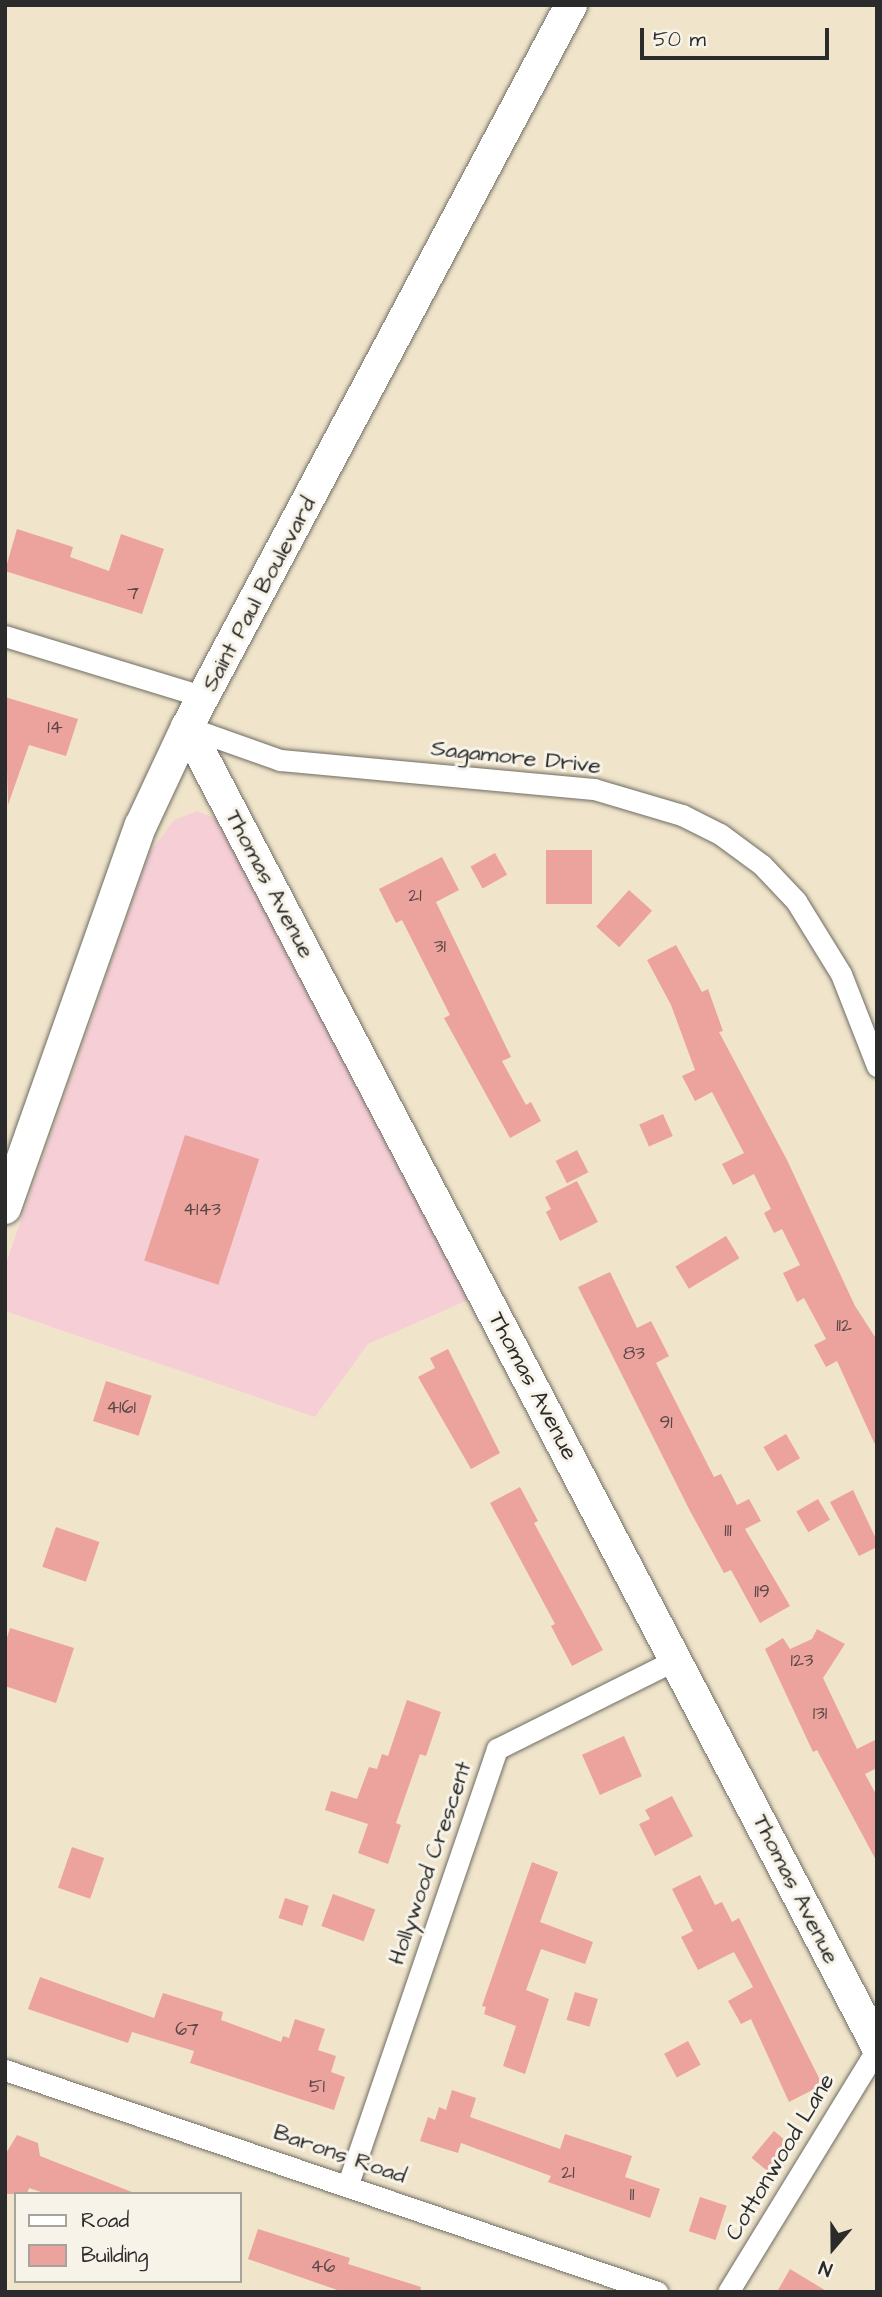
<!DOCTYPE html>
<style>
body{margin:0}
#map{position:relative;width:882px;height:2297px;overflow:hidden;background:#f0e5cb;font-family:"Architects Daughter",sans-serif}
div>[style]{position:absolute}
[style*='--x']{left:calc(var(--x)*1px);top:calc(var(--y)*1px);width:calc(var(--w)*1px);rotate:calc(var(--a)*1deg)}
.built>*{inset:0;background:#f6cfd6}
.building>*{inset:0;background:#eca29d;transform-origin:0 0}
.roads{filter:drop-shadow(0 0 2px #706c63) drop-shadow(0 0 2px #706c63)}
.street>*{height:21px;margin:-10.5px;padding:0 10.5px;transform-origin:10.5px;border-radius:10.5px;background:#fff}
.secondary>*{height:32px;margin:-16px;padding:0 16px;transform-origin:16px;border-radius:16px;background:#fff}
span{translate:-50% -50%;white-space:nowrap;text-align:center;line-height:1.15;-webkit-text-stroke:6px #f7f3e8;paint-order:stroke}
.number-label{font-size:19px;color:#5b4948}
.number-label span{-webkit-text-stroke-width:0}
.street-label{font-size:23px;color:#2b2b2b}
.frame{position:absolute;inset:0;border:7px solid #2b2b2b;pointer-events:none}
.legend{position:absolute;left:14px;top:2192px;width:228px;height:91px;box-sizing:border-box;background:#f7f3e8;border:2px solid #a5a39c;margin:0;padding:9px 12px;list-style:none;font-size:21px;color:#2b2b2b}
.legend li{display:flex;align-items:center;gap:14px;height:35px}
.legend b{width:35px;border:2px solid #a5a39c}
.north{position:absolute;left:798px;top:2213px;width:70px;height:70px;-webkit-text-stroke:5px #f7f3e8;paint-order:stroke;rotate:200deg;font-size:19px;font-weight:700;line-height:28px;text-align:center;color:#2b2b2b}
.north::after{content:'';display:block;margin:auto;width:24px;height:32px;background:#2b2b2b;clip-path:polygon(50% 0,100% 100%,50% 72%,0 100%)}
.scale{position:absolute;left:640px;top:28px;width:189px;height:32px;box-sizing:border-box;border:4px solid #2b2b2b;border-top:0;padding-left:9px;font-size:21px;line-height:24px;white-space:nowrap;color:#2b2b2b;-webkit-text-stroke:5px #f7f3e8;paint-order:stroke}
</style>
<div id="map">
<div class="built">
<i style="clip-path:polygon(197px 811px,227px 823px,236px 837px,468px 1300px,368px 1344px,315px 1417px,5px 1311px,5px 1266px,150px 852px,174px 820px)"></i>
</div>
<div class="building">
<i style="clip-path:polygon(17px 529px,73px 547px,70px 557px,109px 571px,121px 534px,164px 549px,142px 614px,5px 571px)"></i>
<i style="clip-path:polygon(5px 697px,78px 719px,66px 756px,29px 745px,8px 805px)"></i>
<i style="left:546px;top:850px;width:46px;height:54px"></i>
<i style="left:495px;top:853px;width:25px;height:28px;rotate:61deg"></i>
<i style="clip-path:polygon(442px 857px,459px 890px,436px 902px,511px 1057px,502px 1061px,526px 1105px,531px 1102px,541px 1121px,510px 1138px,444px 1018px,450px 1015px,402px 920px,396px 923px,379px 889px)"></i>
<i style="left:629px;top:890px;width:31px;height:49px;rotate:42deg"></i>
<i style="clip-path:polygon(676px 945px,702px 992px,708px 989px,723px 1031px,719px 1032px,787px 1160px,855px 1306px,877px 1340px,877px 1449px,837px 1361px,826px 1367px,814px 1345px,826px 1339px,804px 1298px,797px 1302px,783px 1273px,800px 1265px,782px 1229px,774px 1233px,764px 1213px,771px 1209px,754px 1174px,733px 1185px,722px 1164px,744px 1153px,712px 1092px,695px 1101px,682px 1076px,695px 1070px,671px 1005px,647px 960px)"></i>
<i style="left:663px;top:1114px;width:24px;height:26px;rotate:66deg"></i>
<i style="left:185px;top:1135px;width:78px;height:132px;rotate:18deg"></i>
<i style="left:577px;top:1150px;width:25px;height:24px;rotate:63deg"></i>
<i style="clip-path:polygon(577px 1181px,598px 1222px,560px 1241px,546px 1212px,551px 1209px,545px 1197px)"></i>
<i style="left:726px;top:1236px;width:26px;height:59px;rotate:59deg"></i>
<i style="clip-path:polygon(610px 1272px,637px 1328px,651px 1321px,669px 1356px,656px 1363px,659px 1369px,714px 1477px,721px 1474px,737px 1505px,749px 1499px,761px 1521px,745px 1529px,790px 1606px,760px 1623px,731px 1570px,724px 1573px,690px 1511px,578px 1287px)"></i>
<i style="clip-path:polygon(448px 1349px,500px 1453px,471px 1469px,418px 1377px,435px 1368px,430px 1358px)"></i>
<i style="left:106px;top:1381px;width:48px;height:42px;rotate:18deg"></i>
<i style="left:786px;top:1434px;width:28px;height:26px;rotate:60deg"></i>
<i style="clip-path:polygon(520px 1487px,538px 1521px,534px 1523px,603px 1650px,572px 1666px,551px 1626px,555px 1624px,490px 1503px)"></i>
<i style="clip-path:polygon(853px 1490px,877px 1541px,877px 1547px,859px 1556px,830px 1502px)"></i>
<i style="left:818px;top:1499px;width:24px;height:25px;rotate:60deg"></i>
<i style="left:56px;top:1527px;width:46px;height:42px;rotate:19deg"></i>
<i style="clip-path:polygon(10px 1628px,74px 1648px,56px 1703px,5px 1686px,5px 1644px)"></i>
<i style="clip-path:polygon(817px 1629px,845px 1644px,823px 1678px,857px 1749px,877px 1739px,877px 1768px,865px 1774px,877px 1796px,877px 1862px,817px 1750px,813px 1752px,765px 1649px,783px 1638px,790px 1649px,812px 1639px)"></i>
<i style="clip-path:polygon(407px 1700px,441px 1712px,426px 1756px,420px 1754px,396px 1823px,401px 1825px,388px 1864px,358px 1853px,368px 1824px,325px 1810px,331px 1791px,357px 1799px,369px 1767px,377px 1769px,382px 1754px,388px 1756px)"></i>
<i style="left:624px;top:1736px;width:44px;height:46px;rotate:66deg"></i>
<i style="clip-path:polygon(672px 1796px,693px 1836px,655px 1856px,639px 1824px,650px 1819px,645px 1810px)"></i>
<i style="left:72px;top:1847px;width:34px;height:43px;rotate:19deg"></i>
<i style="clip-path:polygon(532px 1862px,558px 1872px,540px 1922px,593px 1942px,585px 1964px,541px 1949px,526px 1990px,549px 1999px,525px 2074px,503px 2066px,516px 2026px,484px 2014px,486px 2007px,482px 2006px)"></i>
<i style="clip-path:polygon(700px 1875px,715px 1905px,722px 1902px,732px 1922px,739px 1918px,819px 2078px,820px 2086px,789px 2102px,751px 2019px,741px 2024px,728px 2001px,753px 1987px,734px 1952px,698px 1970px,681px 1937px,693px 1931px,672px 1889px)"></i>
<i style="left:333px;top:1894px;width:45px;height:34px;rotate:20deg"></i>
<i style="left:285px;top:1898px;width:25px;height:21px;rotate:18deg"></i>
<i style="clip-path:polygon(40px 1977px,154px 2018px,163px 1993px,223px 2012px,221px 2020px,281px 2042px,283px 2036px,289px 2038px,295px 2019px,325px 2029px,318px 2050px,336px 2056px,331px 2072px,345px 2077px,334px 2110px,190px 2063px,194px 2051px,132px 2032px,128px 2043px,28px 2009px)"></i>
<i style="left:575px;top:1992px;width:24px;height:29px;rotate:17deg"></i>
<i style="left:688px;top:2041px;width:27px;height:27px;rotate:62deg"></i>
<i style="clip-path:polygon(452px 2090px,476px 2098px,470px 2117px,560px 2149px,565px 2134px,632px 2156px,625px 2177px,660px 2189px,650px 2218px,548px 2182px,551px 2176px,461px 2143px,458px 2153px,420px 2141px,428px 2117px,435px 2120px,439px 2107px,446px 2110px)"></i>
<i style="left:774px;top:2131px;width:23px;height:35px;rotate:40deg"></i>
<i style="clip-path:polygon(17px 2135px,38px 2143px,40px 2156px,137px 2194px,47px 2194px,29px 2188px,27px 2194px,5px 2194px,5px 2155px)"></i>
<i style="left:700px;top:2197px;width:28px;height:36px;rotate:18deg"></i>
<i style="clip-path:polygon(258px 2229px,350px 2258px,348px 2264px,421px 2287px,420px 2292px,343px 2292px,248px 2259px)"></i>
<i style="clip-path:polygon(790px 2269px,828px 2292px,777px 2292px)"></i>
</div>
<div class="roads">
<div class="street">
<i style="--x:5;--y:636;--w:208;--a:17"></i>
<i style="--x:187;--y:727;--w:99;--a:19.5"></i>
<i style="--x:280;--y:760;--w:315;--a:5.3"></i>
<i style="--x:594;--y:789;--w:92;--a:16.5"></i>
<i style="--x:682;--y:815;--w:42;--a:26.6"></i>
<i style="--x:720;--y:834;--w:52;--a:36.4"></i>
<i style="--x:762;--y:865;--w:50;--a:46.6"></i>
<i style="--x:796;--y:901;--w:86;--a:58.3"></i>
<i style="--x:841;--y:974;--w:99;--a:68.6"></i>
<i style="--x:5;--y:2070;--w:689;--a:18.8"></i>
<i style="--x:348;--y:2184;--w:460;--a:-71.1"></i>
<i style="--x:497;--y:1749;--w:201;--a:-26.6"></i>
<i style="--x:728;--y:2292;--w:285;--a:-58.5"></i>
</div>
<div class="secondary">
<i style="--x:187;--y:727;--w:1489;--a:62.38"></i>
<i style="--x:5;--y:1208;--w:406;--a:-70.5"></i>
<i style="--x:141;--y:825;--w:108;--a:-64.9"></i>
<i style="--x:187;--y:727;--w:818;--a:-61.99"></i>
</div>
</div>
<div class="number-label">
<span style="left:133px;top:594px">7</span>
<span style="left:55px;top:728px">14</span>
<span style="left:415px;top:896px">21</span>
<span style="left:440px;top:947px">31</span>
<span style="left:202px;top:1210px">4143</span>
<span style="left:844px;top:1326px">112</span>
<span style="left:634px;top:1354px">83</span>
<span style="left:121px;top:1408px">4161</span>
<span style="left:666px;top:1423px">91</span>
<span style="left:728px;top:1531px">111</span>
<span style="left:762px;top:1592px">119</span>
<span style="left:802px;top:1661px">123</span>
<span style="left:820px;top:1714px">131</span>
<span style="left:187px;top:2030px">67</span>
<span style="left:317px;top:2087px">51</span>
<span style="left:568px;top:2173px">21</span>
<span style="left:632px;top:2195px">11</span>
<span style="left:323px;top:2267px">46</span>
</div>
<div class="street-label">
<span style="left:259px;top:594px;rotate:-62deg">Saint Paul Boulevard</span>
<span style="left:516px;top:757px;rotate:6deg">Sagamore Drive</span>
<span style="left:270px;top:884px;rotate:62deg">Thomas Avenue</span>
<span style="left:533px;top:1386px;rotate:62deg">Thomas Avenue</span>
<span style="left:430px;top:1863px;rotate:-71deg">Hollywood Crescent</span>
<span style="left:796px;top:1889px;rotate:63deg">Thomas Avenue</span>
<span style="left:340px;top:2154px;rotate:19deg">Barons Road</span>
<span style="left:780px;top:2157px;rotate:-59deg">Cottonwood Lane</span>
</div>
<div class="frame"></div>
<ul class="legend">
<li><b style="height:9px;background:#fff"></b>Road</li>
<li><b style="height:19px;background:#eca29d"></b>Building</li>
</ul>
<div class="north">N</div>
<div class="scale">50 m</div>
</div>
